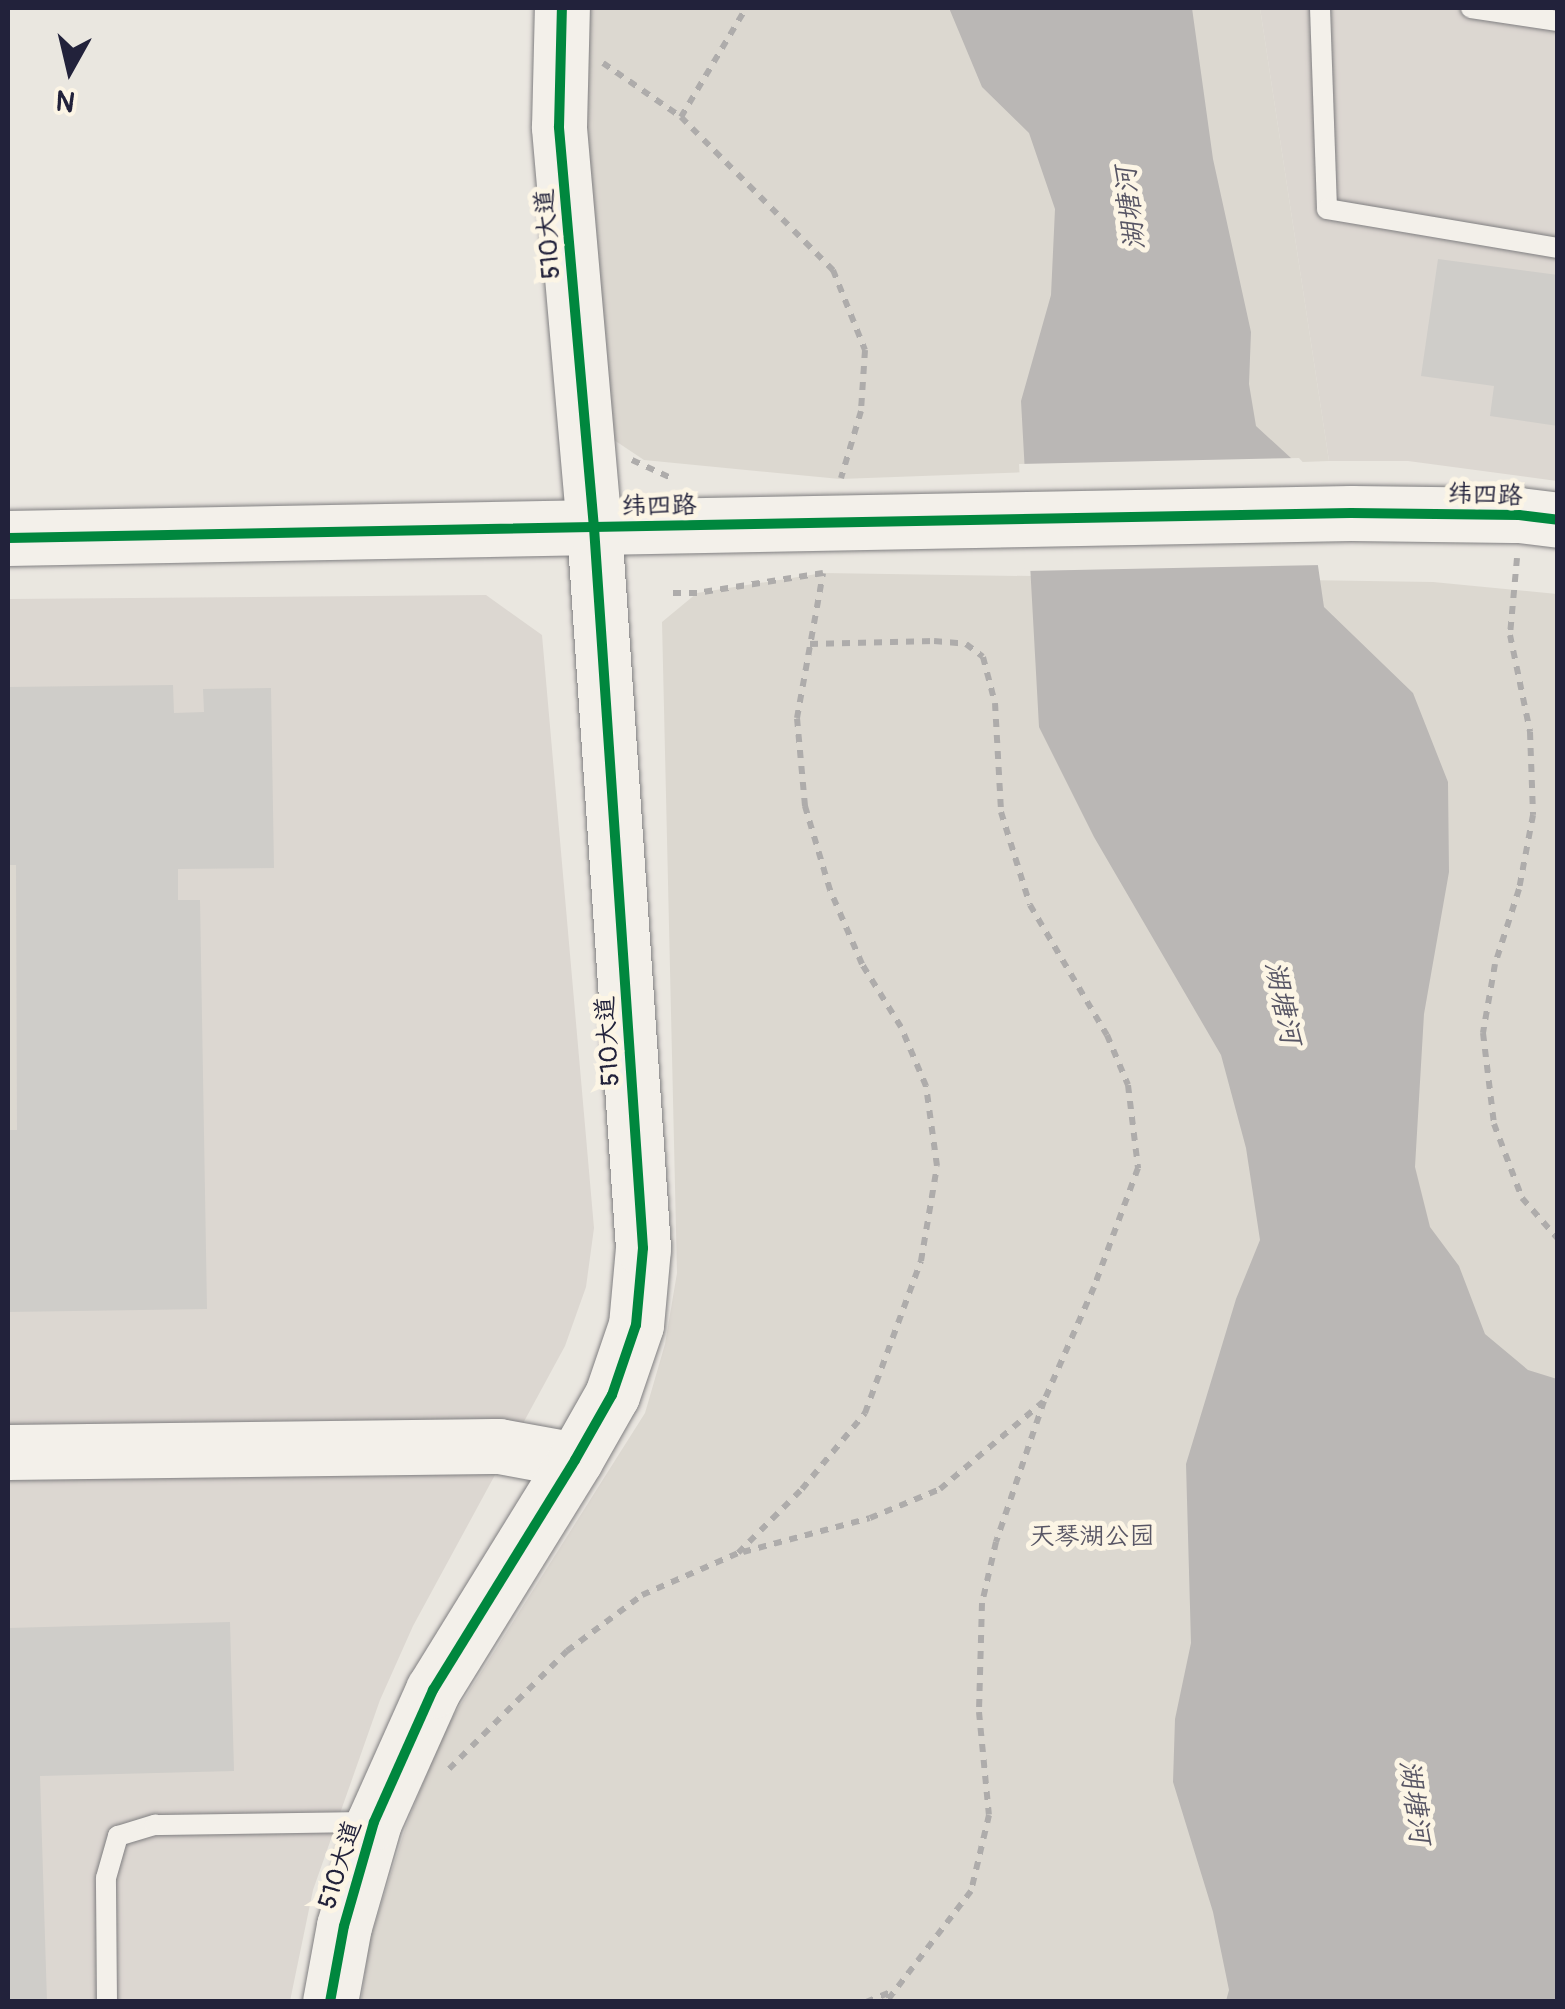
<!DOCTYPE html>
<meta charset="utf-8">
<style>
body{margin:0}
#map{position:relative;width:1565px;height:2009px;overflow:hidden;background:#eae7e0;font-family:Pangolin,"LXGW WenKai TC",sans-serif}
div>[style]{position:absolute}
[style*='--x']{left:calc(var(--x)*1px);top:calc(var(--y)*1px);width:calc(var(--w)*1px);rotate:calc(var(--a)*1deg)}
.built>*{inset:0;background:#dcd7d1}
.green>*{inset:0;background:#dcd8d0;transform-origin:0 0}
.water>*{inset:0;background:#bab7b5}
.pier>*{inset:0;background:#eae7e0}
.building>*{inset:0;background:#cfcdc9}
.path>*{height:6px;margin-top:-3px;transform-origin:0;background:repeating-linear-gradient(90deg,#aeacab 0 8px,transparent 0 16px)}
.roads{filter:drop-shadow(0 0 2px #807f81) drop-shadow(0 0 2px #807f81)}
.lane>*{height:20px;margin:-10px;padding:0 10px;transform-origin:10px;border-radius:10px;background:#f3f0ea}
.secondary>*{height:55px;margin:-27.5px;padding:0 27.5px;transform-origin:27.5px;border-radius:27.5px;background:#f3f0ea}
.cycleway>*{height:10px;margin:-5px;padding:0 5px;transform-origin:5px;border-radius:5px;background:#00873e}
span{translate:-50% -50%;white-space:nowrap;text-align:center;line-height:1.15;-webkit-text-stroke:10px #fcf5e5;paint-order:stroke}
.street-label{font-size:25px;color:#22223b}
.park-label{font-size:25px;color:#575564}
.water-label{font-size:28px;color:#575564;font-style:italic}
.frame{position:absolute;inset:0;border:10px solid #22223b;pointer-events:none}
.north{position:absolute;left:20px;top:20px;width:100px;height:100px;-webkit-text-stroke:8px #fcf5e5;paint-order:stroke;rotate:188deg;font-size:28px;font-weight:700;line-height:40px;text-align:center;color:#22223b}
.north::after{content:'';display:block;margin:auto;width:35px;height:45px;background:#22223b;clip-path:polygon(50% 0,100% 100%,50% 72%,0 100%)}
</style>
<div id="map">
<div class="built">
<i style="clip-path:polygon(1260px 8px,1557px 8px,1557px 481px,1408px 461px,1329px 461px)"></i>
<i style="clip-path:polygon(486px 595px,542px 635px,594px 1228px,586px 1287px,565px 1346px,413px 1626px,380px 1700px,313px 1890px,290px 2001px,8px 2001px,8px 599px)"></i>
</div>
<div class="green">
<i style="clip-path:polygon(589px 8px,1260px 8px,1329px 461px,840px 479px,644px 460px,611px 438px,586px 116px)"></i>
<i style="clip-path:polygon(823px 573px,1433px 582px,1557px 594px,1557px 2001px,361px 2002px,369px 1943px,406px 1826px,444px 1731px,645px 1413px,665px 1344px,677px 1273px,662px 622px,697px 593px)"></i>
<i style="left:8px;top:865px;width:8px;height:265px"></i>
</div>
<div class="water">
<i style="clip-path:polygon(949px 8px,1192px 8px,1213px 159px,1251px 332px,1249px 384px,1256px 426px,1304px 470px,1324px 607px,1413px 693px,1448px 782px,1449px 872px,1424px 1014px,1415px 1167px,1430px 1227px,1459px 1266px,1485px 1334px,1528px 1370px,1557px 1379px,1557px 2001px,1226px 2001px,1229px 1990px,1213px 1912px,1173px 1782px,1175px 1719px,1191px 1643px,1186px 1464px,1236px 1299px,1260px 1240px,1246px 1148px,1221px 1055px,1094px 837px,1039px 727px,1021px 401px,1051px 295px,1055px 209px,1029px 133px,982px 87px)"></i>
</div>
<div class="pier">
<i style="clip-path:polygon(1299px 458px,1309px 469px,1323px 565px,1025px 571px,1019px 464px)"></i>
</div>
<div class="building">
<i style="clip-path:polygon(1438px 259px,1558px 275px,1558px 426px,1490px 416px,1494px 386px,1421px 376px)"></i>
<i style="clip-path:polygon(173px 685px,174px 713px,204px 712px,203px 689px,271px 688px,274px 868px,178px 869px,178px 900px,200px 900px,207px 1309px,8px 1312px,8px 1130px,17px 1130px,16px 865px,8px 865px,8px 687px)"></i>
<i style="clip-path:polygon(230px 1622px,234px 1771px,40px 1776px,47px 2002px,8px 2002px,8px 1628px)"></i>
</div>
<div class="path">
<i style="--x:603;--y:63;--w:95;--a:34.7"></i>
<i style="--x:681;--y:117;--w:216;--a:45.2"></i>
<i style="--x:833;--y:270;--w:86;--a:68.2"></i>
<i style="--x:865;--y:350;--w:61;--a:93.8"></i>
<i style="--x:861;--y:411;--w:70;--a:106.6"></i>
<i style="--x:681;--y:117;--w:127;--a:-59.2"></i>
<i style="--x:632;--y:460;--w:41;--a:24.7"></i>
<i style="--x:1517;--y:558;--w:77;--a:95.2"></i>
<i style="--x:1510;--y:635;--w:99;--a:78.3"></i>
<i style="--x:1530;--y:732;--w:83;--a:87.9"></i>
<i style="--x:1533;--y:815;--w:75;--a:100.7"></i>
<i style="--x:1519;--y:889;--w:79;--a:107.7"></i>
<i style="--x:1495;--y:964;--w:70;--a:99.9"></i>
<i style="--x:1483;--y:1033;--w:92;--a:83.1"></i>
<i style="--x:1494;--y:1124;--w:79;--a:69.3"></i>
<i style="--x:1522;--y:1198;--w:55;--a:48.7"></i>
<i style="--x:810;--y:644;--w:124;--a:-1.4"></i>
<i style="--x:934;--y:641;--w:32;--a:5"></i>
<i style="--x:966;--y:644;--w:21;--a:37"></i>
<i style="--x:983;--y:657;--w:48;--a:75.4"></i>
<i style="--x:995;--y:703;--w:109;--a:86.8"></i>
<i style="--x:1001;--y:812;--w:97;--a:72.7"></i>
<i style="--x:1030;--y:905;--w:151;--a:59.4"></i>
<i style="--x:1107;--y:1035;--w:54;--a:67.2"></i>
<i style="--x:1128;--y:1085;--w:84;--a:83.1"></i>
<i style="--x:1138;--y:1168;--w:127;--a:110.3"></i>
<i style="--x:1094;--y:1287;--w:124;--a:113.7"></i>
<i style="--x:1044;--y:1401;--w:149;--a:108.8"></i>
<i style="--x:996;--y:1542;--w:63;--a:102.9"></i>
<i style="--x:982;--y:1603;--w:109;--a:91.6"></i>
<i style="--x:979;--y:1712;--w:103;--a:84.5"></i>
<i style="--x:989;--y:1815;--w:78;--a:103.3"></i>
<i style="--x:971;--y:1891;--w:140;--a:127.4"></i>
<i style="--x:743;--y:1552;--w:131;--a:-15"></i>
<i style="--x:870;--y:1518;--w:76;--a:-22.5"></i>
<i style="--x:940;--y:1489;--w:135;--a:-40.2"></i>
<i style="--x:449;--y:1769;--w:167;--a:-45"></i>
<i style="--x:567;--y:1651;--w:94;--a:-36.7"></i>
<i style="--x:642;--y:1595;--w:105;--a:-23.6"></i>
<i style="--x:738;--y:1553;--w:91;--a:-45"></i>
<i style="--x:802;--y:1489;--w:99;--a:-50.3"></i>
<i style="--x:865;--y:1413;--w:162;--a:-69.8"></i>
<i style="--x:921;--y:1261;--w:96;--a:-80.4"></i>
<i style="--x:937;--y:1166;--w:81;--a:-97.8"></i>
<i style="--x:926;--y:1086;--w:64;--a:-113"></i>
<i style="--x:901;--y:1027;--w:74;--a:-121.8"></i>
<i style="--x:862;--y:964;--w:81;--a:-113.4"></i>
<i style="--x:830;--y:890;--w:88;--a:-106.6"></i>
<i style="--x:805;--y:806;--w:88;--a:-95.2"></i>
<i style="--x:797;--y:718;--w:147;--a:-79.8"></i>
<i style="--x:823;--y:573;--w:128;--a:171"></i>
<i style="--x:697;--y:593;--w:26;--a:180"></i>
<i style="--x:866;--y:2002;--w:29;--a:-22"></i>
</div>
<div class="roads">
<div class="lane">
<i style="--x:1320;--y:8;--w:201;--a:88"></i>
<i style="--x:1327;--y:209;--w:234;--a:9.6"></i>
<i style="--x:1471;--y:8;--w:88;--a:8.5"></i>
<i style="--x:107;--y:2002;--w:124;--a:-90.5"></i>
<i style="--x:106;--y:1878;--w:44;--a:-74.1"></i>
<i style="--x:118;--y:1836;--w:39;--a:-17"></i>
<i style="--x:155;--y:1825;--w:217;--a:-0.8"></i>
</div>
<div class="secondary">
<i style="--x:8;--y:538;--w:1343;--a:-1.07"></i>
<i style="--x:1351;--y:513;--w:168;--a:0.7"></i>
<i style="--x:1519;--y:515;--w:39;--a:7"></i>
<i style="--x:8;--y:1452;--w:491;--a:-0.7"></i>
<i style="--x:499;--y:1446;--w:77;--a:10.4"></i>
<i style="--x:330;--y:2002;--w:77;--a:-79.6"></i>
<i style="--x:344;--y:1926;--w:108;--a:-73.9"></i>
<i style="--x:374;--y:1822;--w:145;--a:-65.9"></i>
<i style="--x:433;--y:1690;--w:270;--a:-58.3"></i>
<i style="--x:575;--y:1460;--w:75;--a:-60.4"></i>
<i style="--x:612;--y:1395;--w:74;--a:-71.1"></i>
<i style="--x:636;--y:1325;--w:77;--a:-84.8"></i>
<i style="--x:643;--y:1248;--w:722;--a:-93.89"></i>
<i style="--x:594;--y:528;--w:403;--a:-95"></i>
<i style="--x:559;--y:127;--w:119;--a:-88.6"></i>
</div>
</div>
<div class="cycleway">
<i style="--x:8;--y:538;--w:1343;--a:-1.07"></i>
<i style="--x:1351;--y:513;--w:168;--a:0.7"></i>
<i style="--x:1519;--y:515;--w:39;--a:7"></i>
<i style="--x:330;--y:2002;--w:77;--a:-79.6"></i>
<i style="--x:344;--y:1926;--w:108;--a:-73.9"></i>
<i style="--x:374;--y:1822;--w:145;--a:-65.9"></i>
<i style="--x:433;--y:1690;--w:270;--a:-58.3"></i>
<i style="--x:575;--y:1460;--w:75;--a:-60.4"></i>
<i style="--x:612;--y:1395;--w:74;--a:-71.1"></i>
<i style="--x:636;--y:1325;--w:77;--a:-84.8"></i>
<i style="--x:643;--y:1248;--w:722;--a:-93.89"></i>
<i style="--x:594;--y:528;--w:403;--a:-95"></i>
<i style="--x:559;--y:127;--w:119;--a:-88.6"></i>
</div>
<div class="street-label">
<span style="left:549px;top:234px;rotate:-95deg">510大道</span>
<span style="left:1485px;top:496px;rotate:2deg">纬四路</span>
<span style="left:659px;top:507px;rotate:-1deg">纬四路</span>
<span style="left:609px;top:1041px;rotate:-94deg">510大道</span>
<span style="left:341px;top:1865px;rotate:-73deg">510大道</span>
</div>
<div class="park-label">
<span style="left:1092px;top:1537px">天琴湖公园</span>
</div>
<div class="water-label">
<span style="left:1131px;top:208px;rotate:-97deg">湖塘河</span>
<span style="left:1282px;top:1003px;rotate:78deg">湖塘河</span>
<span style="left:1414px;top:1802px;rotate:82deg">湖塘河</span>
</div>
<div class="frame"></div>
<div class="north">N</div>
</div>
